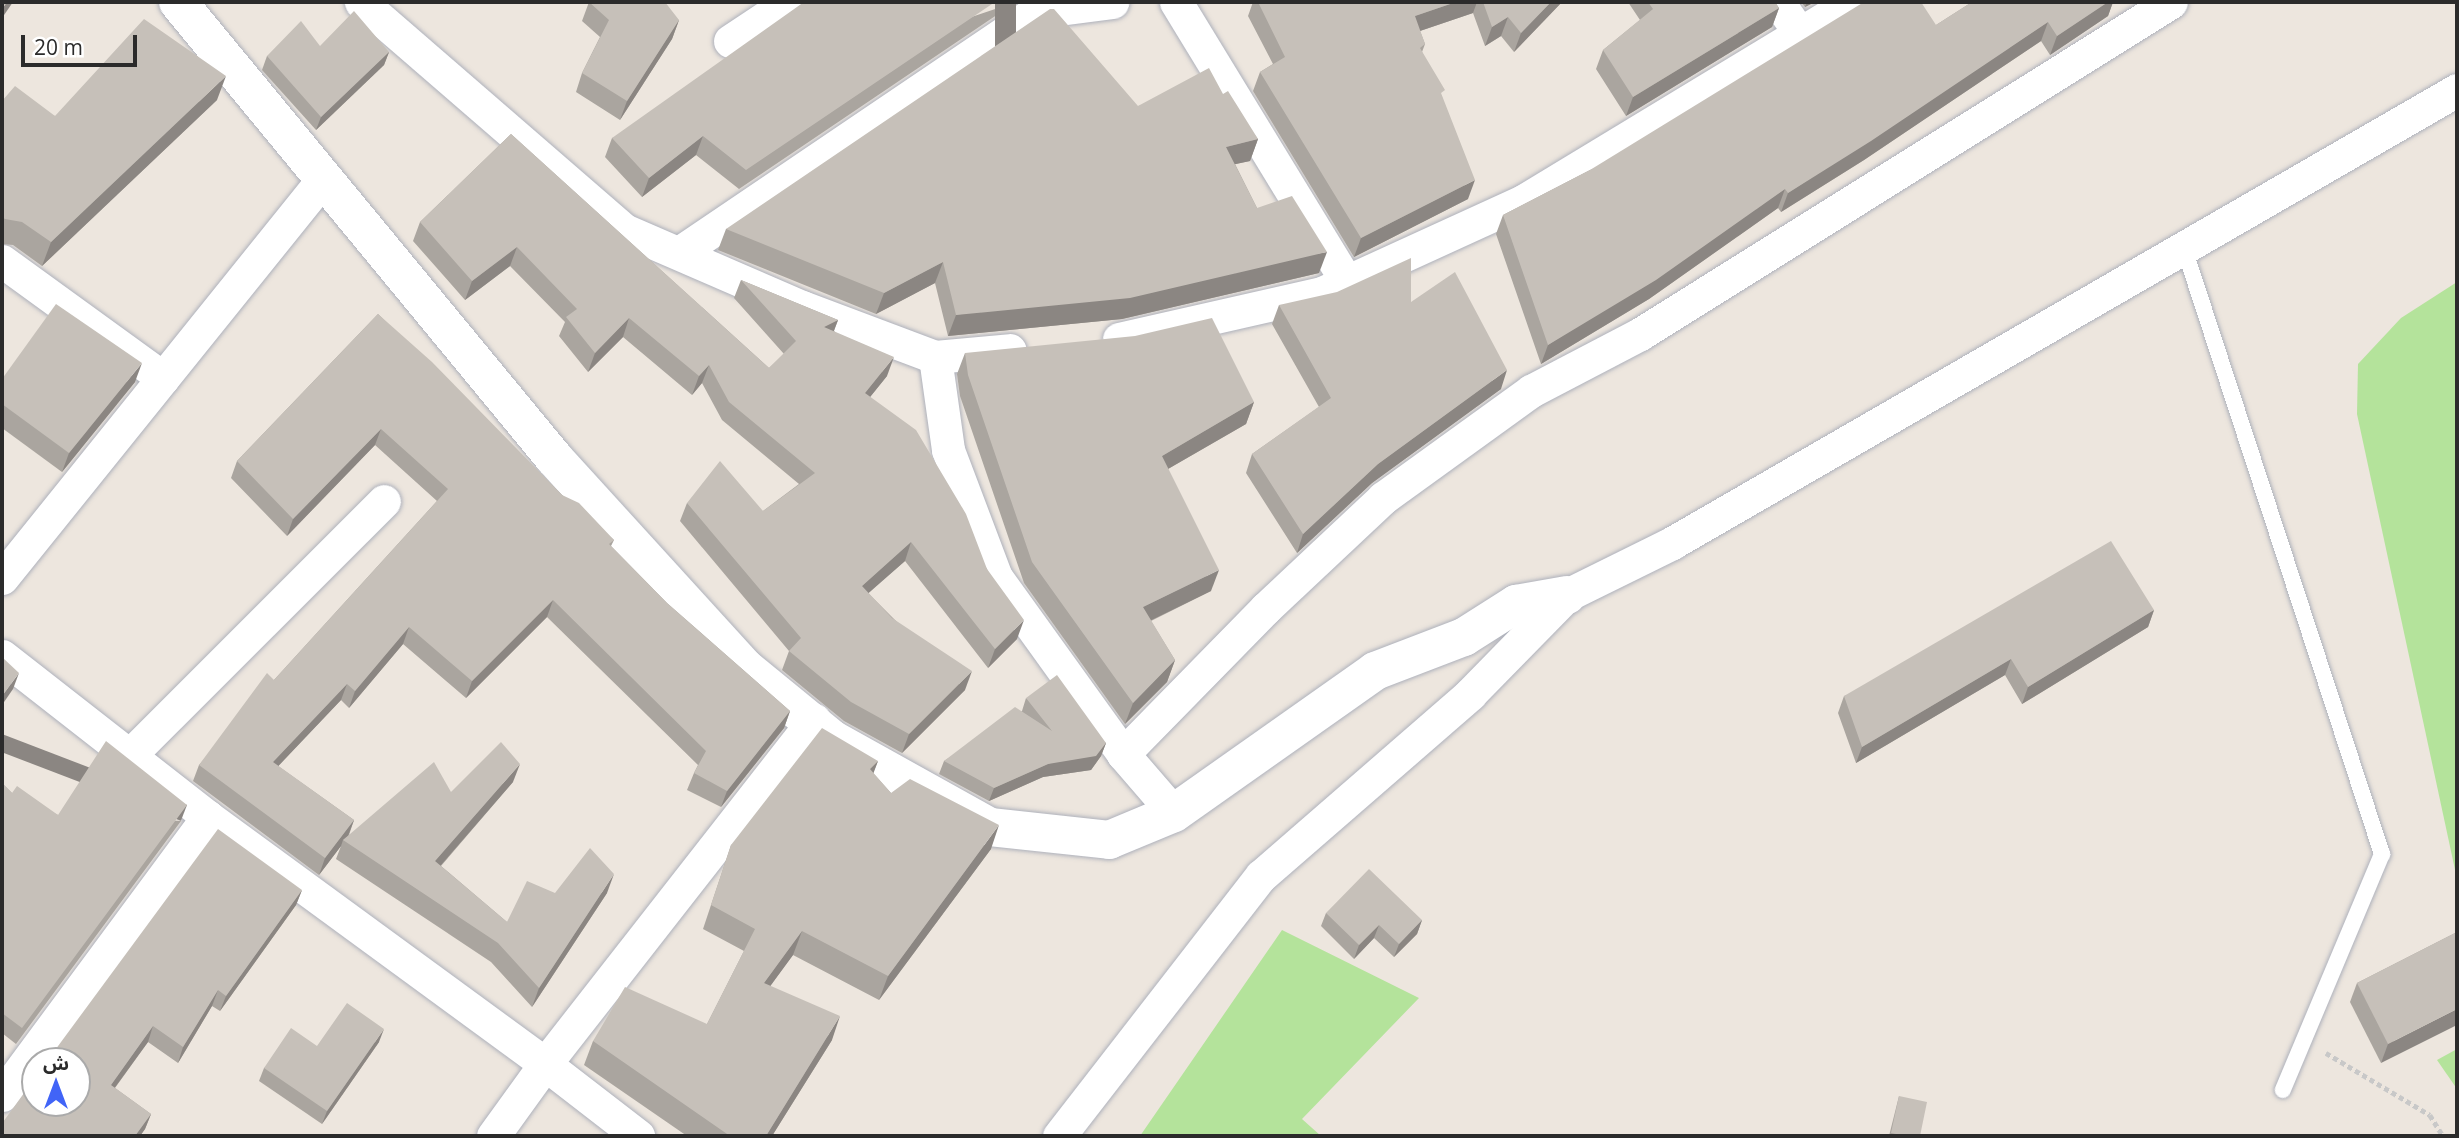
<!DOCTYPE html>
<meta charset="utf-8">
<style>
body{margin:0}
#map{position:relative;width:2459px;height:1138px;overflow:hidden;background:#ede6de;font-family:"Open Sans","Noto Sans Arabic",sans-serif}
div>[style]{position:absolute}
[style*='--x']{left:calc(var(--x)*1px);top:calc(var(--y)*1px);width:calc(var(--w)*1px);rotate:calc(var(--a)*1deg)}
.green>*{inset:0;background:#b4e39b}
.path>*{height:4.5px;margin-top:-2.25px;transform-origin:0;background:repeating-linear-gradient(90deg,#c8c8c8 0 5px,transparent 0 8.5px)}
.roads{filter:drop-shadow(0 0 2px #aeb1bb) drop-shadow(0 0 2px #aeb1bb)}
.service>*{height:16px;margin:-8px;padding:0 8px;transform-origin:8px;border-radius:8px;background:#fff}
.minor>*{height:33px;margin:-16.5px;padding:0 16.5px;transform-origin:16.5px;border-radius:16.5px;background:#fff}
.tertiary>*{height:38px;margin:-19px;padding:0 19px;transform-origin:19px;border-radius:19px;background:#fff}
.wall>*{inset:0;background:#aaa59f}
.shaded-wall>*{inset:0;background:#8b8682;transform-origin:0 0}
.building>*{inset:0;background:#c6c0b9}
span{translate:-50% -50%;white-space:nowrap;text-align:center;line-height:1.15;-webkit-text-stroke:5px #fff;paint-order:stroke}
.frame{position:absolute;inset:0;border:4px solid #2b2b2b;pointer-events:none}
.north{position:absolute;left:21px;top:1047px;width:70px;height:70px;box-sizing:border-box;background:#fff;border:2px solid #aaa;border-radius:50%;rotate:0deg;font-size:19px;font-weight:700;line-height:28px;text-align:center;color:#2b2b2b}
.north::after{content:'';display:block;margin:auto;width:24px;height:32px;background:#4164f7;clip-path:polygon(50% 0,100% 100%,50% 72%,0 100%)}
.scale{position:absolute;left:21px;top:35px;width:116px;height:32px;box-sizing:border-box;border:4px solid #2b2b2b;border-top:0;padding-left:9px;font-size:21px;line-height:24px;white-space:nowrap;color:#2b2b2b;-webkit-text-stroke:5px #fff;paint-order:stroke}
</style>
<div id="map">
<div class="green">
<i style="clip-path:polygon(2457px 282px,2457px 879px,2357px 414px,2358px 364px,2401px 318px)"></i>
<i style="clip-path:polygon(1282px 930px,1419px 998px,1302px 1119px,1321px 1136px,1140px 1136px)"></i>
<i style="clip-path:polygon(2457px 1049px,2457px 1089px,2437px 1060px)"></i>
</div>
<div class="path">
<i style="--x:2326;--y:1053;--w:121;--a:30.8"></i>
<i style="--x:2430;--y:1115;--w:25;--a:58"></i>
</div>
<div class="roads">
<div class="service">
<i style="--x:2184;--y:248;--w:638;--a:71.91"></i>
<i style="--x:2382;--y:854;--w:256;--a:112.8"></i>
</div>
<div class="minor">
<i style="--x:361;--y:2;--w:348;--a:40.9"></i>
<i style="--x:624;--y:230;--w:194;--a:23.4"></i>
<i style="--x:802;--y:307;--w:142;--a:20.6"></i>
<i style="--x:935;--y:357;--w:75;--a:-5.3"></i>
<i style="--x:1176;--y:2;--w:328;--a:58.6"></i>
<i style="--x:1778;--y:2;--w:38;--a:55"></i>
<i style="--x:730;--y:41;--w:71;--a:-33.5"></i>
<i style="--x:679;--y:253;--w:430;--a:-34.1"></i>
<i style="--x:1035;--y:12;--w:78;--a:-7.4"></i>
<i style="--x:2;--y:261;--w:199;--a:36"></i>
<i style="--x:1119;--y:339;--w:208;--a:-12.8"></i>
<i style="--x:1322;--y:293;--w:221;--a:-24.6"></i>
<i style="--x:1523;--y:201;--w:384;--a:-31.2"></i>
<i style="--x:935;--y:357;--w:94;--a:82"></i>
<i style="--x:948;--y:450;--w:136;--a:69.3"></i>
<i style="--x:996;--y:577;--w:218;--a:54.3"></i>
<i style="--x:1123;--y:754;--w:78;--a:49.2"></i>
<i style="--x:2;--y:578;--w:512;--a:-51.18"></i>
<i style="--x:2;--y:656;--w:261;--a:38"></i>
<i style="--x:1123;--y:754;--w:204;--a:-45.6"></i>
<i style="--x:1266;--y:608;--w:161;--a:-43.2"></i>
<i style="--x:1383;--y:498;--w:183;--a:-35.9"></i>
<i style="--x:1531;--y:391;--w:123;--a:-27.6"></i>
<i style="--x:1640;--y:334;--w:626;--a:-32.02"></i>
<i style="--x:130;--y:755;--w:359;--a:-45"></i>
<i style="--x:2;--y:1095;--w:346;--a:-53.5"></i>
<i style="--x:208;--y:817;--w:418;--a:36.2"></i>
<i style="--x:545;--y:1064;--w:437;--a:-52"></i>
<i style="--x:493;--y:1136;--w:89;--a:-54.2"></i>
<i style="--x:545;--y:1064;--w:118;--a:37.7"></i>
<i style="--x:1059;--y:1136;--w:329;--a:-52.2"></i>
<i style="--x:1261;--y:876;--w:277;--a:-41"></i>
<i style="--x:1470;--y:694;--w:139;--a:-45.6"></i>
<i style="--x:1567;--y:595;--w:117;--a:-26.3"></i>
<i style="--x:1672;--y:543;--w:906;--a:-29.99"></i>
</div>
<div class="tertiary">
<i style="--x:178;--y:2;--w:591;--a:50.49"></i>
<i style="--x:554;--y:458;--w:282;--a:47.7"></i>
<i style="--x:744;--y:667;--w:114;--a:39.3"></i>
<i style="--x:832;--y:739;--w:181;--a:29.1"></i>
<i style="--x:990;--y:827;--w:120;--a:6.2"></i>
<i style="--x:1109;--y:840;--w:70;--a:-22.6"></i>
<i style="--x:1174;--y:813;--w:246;--a:-35.2"></i>
<i style="--x:1375;--y:671;--w:95;--a:-20.9"></i>
<i style="--x:1464;--y:637;--w:62;--a:-32.4"></i>
<i style="--x:1516;--y:604;--w:52;--a:-10"></i>
</div>
</div>
<div class="wall">
<i style="clip-path:polygon(589px 2px,679px 20px,672px 39px,620px 120px,576px 92px,582px 73px,600px 37px,582px 21px)"></i>
<i style="clip-path:polygon(1016px 2px,739px 189px,696px 155px,642px 197px,605px 157px,612px 138px)"></i>
<i style="clip-path:polygon(1253px 2px,1562px 2px,1514px 52px,1501px 36px,1485px 46px,1473px 13px,1420px 31px,1425px 44px,1422px 52px,1442px 97px,1468px 199px,1354px 257px,1253px 91px,1260px 72px,1273px 64px,1248px 16px)"></i>
<i style="clip-path:polygon(1628px 2px,1775px 2px,1779px 8px,1772px 27px,1626px 116px,1596px 69px,1603px 50px,1640px 20px)"></i>
<i style="clip-path:polygon(1801px 2px,1815px 2px,1805px 7px)"></i>
<i style="clip-path:polygon(1972px 2px,2113px 2px,2108px 16px,2050px 55px,2041px 41px,1864px 160px,1781px 212px,1778px 208px,1649px 299px,1541px 364px,1496px 234px,1503px 215px,1590px 170px,1936px 25px)"></i>
<i style="clip-path:polygon(320px 46px,389px 52px,384px 65px,316px 130px,262px 70px,267px 56px)"></i>
<i style="clip-path:polygon(1223px 94px,1258px 139px,1250px 161px,1235px 164px,1257px 208px,1319px 273px,1122px 319px,948px 336px,935px 283px,876px 314px,718px 250px,726px 229px,1138px 106px)"></i>
<i style="clip-path:polygon(217px 100px,42px 266px,13px 245px,2px 244px,2px 101px,55px 116px)"></i>
<i style="clip-path:polygon(511px 134px,769px 368px,784px 354px,734px 298px,741px 280px,838px 320px,834px 331px,887px 376px,870px 397px,987px 569px,1017px 639px,988px 668px,905px 561px,868px 593px,965px 690px,902px 753px,844px 721px,782px 670px,789px 651px,680px 521px,687px 503px,763px 511px,799px 484px,722px 420px,702px 383px,692px 395px,623px 337px,588px 372px,559px 336px,565px 322px,510px 266px,465px 300px,413px 241px,420px 222px)"></i>
<i style="clip-path:polygon(1411px 302px,1501px 389px,1372px 483px,1297px 553px,1246px 473px,1252px 454px,1319px 407px,1272px 324px,1279px 305px)"></i>
<i style="clip-path:polygon(378px 314px,562px 495px,614px 540px,611px 546px,667px 603px,790px 711px,784px 728px,721px 807px,687px 790px,694px 773px,698px 765px,547px 617px,466px 698px,403px 644px,349px 708px,341px 700px,278px 766px,354px 820px,349px 835px,451px 792px,513px 782px,441px 866px,507px 922px,555px 893px,607px 893px,532px 1007px,491px 962px,336px 859px,341px 846px,319px 875px,193px 781px,199px 765px,274px 680px,437px 501px,375px 445px,287px 536px,231px 478px,237px 461px)"></i>
<i style="clip-path:polygon(965px 353px,1254px 402px,1246px 424px,1168px 469px,1211px 591px,1151px 621px,1175px 660px,1167px 682px,1125px 724px,1024px 583px,960px 396px,957px 374px)"></i>
<i style="clip-path:polygon(2px 379px,135px 382px,62px 472px,2px 428px)"></i>
<i style="clip-path:polygon(2154px 610px,2148px 627px,2022px 704px,2005px 675px,1856px 763px,1838px 713px,1844px 696px)"></i>
<i style="clip-path:polygon(1026px 698px,1106px 743px,1101px 756px,1091px 770px,1043px 777px,989px 801px,939px 774px,944px 761px,1022px 711px)"></i>
<i style="clip-path:polygon(878px 761px,873px 773px,891px 793px,991px 849px,879px 1000px,793px 955px,770px 986px,832px 1040px,772px 1136px,687px 1136px,584px 1065px,593px 1041px,707px 1024px,744px 951px,703px 929px,731px 845px)"></i>
<i style="clip-path:polygon(2px 783px,12px 793px,58px 815px,181px 821px,16px 1044px,2px 1033px)"></i>
<i style="clip-path:polygon(302px 890px,296px 905px,220px 1011px,212px 1006px,178px 1063px,148px 1042px,115px 1088px,151px 1114px,145px 1129px,140px 1136px,2px 1136px,3px 1122px)"></i>
<i style="clip-path:polygon(1326px 913px,1422px 920px,1417px 934px,1394px 957px,1374px 938px,1354px 959px,1321px 926px)"></i>
<i style="clip-path:polygon(2457px 932px,2381px 1063px,2350px 1002px,2357px 983px)"></i>
<i style="clip-path:polygon(379px 1042px,322px 1124px,259px 1081px,264px 1068px,317px 1046px)"></i>
<i style="clip-path:polygon(1899px 1096px,1920px 1136px,1889px 1136px)"></i>
</div>
<div class="shaded-wall">
<i style="clip-path:polygon(7px 2px,13px 2px,2px 18px,2px 9px)"></i>
<i style="left:995px;top:2px;width:21px;height:300px"></i>
<i style="clip-path:polygon(1456px 2px,1477px 2px,1473px 13px,1408px 35px,1415px 16px)"></i>
<i style="clip-path:polygon(1551px 2px,1562px 2px,1514px 52px,1521px 33px)"></i>
<i style="clip-path:polygon(1807px 2px,1815px 2px,1805px 7px)"></i>
<i style="clip-path:polygon(2108px 2px,2113px 2px,2108px 16px,2050px 55px,2057px 36px)"></i>
<i style="clip-path:polygon(1779px 8px,1772px 27px,1626px 116px,1633px 97px)"></i>
<i style="clip-path:polygon(1508px 17px,1501px 36px,1485px 46px,1492px 27px)"></i>
<i style="clip-path:polygon(679px 20px,672px 39px,620px 120px,627px 101px)"></i>
<i style="clip-path:polygon(2048px 22px,2041px 41px,1864px 160px,1781px 212px,1788px 193px)"></i>
<i style="clip-path:polygon(389px 52px,384px 65px,316px 130px,321px 117px)"></i>
<i style="clip-path:polygon(226px 76px,217px 100px,42px 266px,51px 242px)"></i>
<i style="clip-path:polygon(703px 136px,696px 155px,642px 197px,649px 178px)"></i>
<i style="clip-path:polygon(1258px 139px,1250px 161px,1218px 168px,1226px 147px)"></i>
<i style="clip-path:polygon(1475px 180px,1468px 199px,1354px 257px,1361px 238px)"></i>
<i style="clip-path:polygon(1785px 189px,1778px 208px,1649px 299px,1541px 364px,1548px 345px)"></i>
<i style="clip-path:polygon(517px 247px,510px 266px,465px 300px,472px 281px)"></i>
<i style="clip-path:polygon(1327px 252px,1319px 273px,1122px 319px,948px 336px,956px 315px)"></i>
<i style="clip-path:polygon(943px 262px,935px 283px,876px 314px,884px 293px)"></i>
<i style="clip-path:polygon(629px 318px,623px 337px,588px 372px,595px 353px)"></i>
<i style="clip-path:polygon(838px 320px,831px 338px,824px 327px)"></i>
<i style="clip-path:polygon(894px 357px,887px 376px,858px 412px,865px 393px)"></i>
<i style="clip-path:polygon(142px 363px,135px 382px,62px 472px,69px 453px)"></i>
<i style="clip-path:polygon(709px 365px,702px 383px,692px 395px,699px 376px)"></i>
<i style="clip-path:polygon(1507px 370px,1501px 389px,1372px 483px,1297px 553px,1303px 534px,1378px 464px)"></i>
<i style="clip-path:polygon(1254px 402px,1246px 424px,1154px 477px,1162px 456px)"></i>
<i style="clip-path:polygon(381px 429px,375px 445px,287px 536px,293px 519px)"></i>
<i style="clip-path:polygon(911px 542px,905px 561px,855px 605px,862px 586px)"></i>
<i style="clip-path:polygon(1219px 570px,1211px 591px,1135px 628px,1143px 607px)"></i>
<i style="clip-path:polygon(553px 600px,547px 617px,466px 698px,472px 681px)"></i>
<i style="clip-path:polygon(2154px 610px,2148px 627px,2022px 704px,2028px 687px)"></i>
<i style="clip-path:polygon(1024px 620px,1017px 639px,988px 668px,995px 649px)"></i>
<i style="clip-path:polygon(409px 627px,403px 644px,349px 708px,355px 691px)"></i>
<i style="clip-path:polygon(2011px 659px,2005px 675px,1856px 763px,1862px 747px)"></i>
<i style="clip-path:polygon(1175px 660px,1167px 682px,1125px 724px,1133px 703px)"></i>
<i style="clip-path:polygon(972px 671px,965px 690px,902px 753px,909px 734px)"></i>
<i style="clip-path:polygon(19px 673px,13px 689px,2px 705px,2px 696px)"></i>
<i style="clip-path:polygon(347px 684px,341px 700px,267px 778px,273px 762px)"></i>
<i style="clip-path:polygon(790px 711px,784px 728px,721px 807px,727px 791px)"></i>
<i style="clip-path:polygon(1106px 743px,1101px 756px,1091px 770px,1043px 777px,989px 801px,994px 788px,1048px 764px)"></i>
<i style="clip-path:polygon(878px 761px,869px 785px,870px 769px)"></i>
<i style="clip-path:polygon(520px 764px,513px 782px,428px 880px,435px 861px)"></i>
<i style="left:187px;top:805px;width:17px;height:277px;rotate:111deg"></i>
<i style="clip-path:polygon(354px 820px,348px 836px,343px 840px,341px 846px,319px 875px,325px 858px)"></i>
<i style="clip-path:polygon(999px 825px,991px 849px,879px 1000px,888px 976px)"></i>
<i style="clip-path:polygon(614px 874px,607px 893px,532px 1007px,539px 988px)"></i>
<i style="clip-path:polygon(302px 890px,296px 905px,220px 1011px,226px 996px)"></i>
<i style="clip-path:polygon(1422px 920px,1417px 934px,1394px 957px,1399px 944px)"></i>
<i style="clip-path:polygon(1379px 925px,1374px 938px,1354px 959px,1359px 945px)"></i>
<i style="clip-path:polygon(802px 931px,793px 955px,755px 1007px,764px 983px)"></i>
<i style="clip-path:polygon(218px 990px,212px 1006px,178px 1063px,183px 1047px)"></i>
<i style="clip-path:polygon(2457px 1009px,2457px 1025px,2381px 1063px,2388px 1044px)"></i>
<i style="clip-path:polygon(840px 1016px,832px 1040px,772px 1136px,766px 1136px)"></i>
<i style="clip-path:polygon(153px 1026px,148px 1042px,105px 1101px,111px 1085px)"></i>
<i style="clip-path:polygon(384px 1029px,379px 1042px,322px 1124px,327px 1111px)"></i>
<i style="clip-path:polygon(151px 1114px,145px 1129px,140px 1136px,135px 1136px)"></i>
</div>
<div class="building">
<i style="clip-path:polygon(2px 2px,7px 2px,2px 9px)"></i>
<i style="clip-path:polygon(589px 2px,665px 2px,679px 20px,627px 101px,582px 73px,609px 20px)"></i>
<i style="clip-path:polygon(804px 2px,995px 2px,746px 170px,703px 136px,649px 178px,612px 138px)"></i>
<i style="clip-path:polygon(1258px 2px,1456px 2px,1415px 16px,1425px 44px,1420px 48px,1445px 90px,1441px 93px,1475px 180px,1361px 238px,1260px 72px,1285px 57px)"></i>
<i style="clip-path:polygon(1483px 2px,1551px 2px,1521px 33px,1508px 17px,1492px 27px)"></i>
<i style="clip-path:polygon(1648px 2px,1775px 2px,1779px 8px,1633px 97px,1603px 50px,1653px 9px)"></i>
<i style="clip-path:polygon(1864px 2px,1921px 2px,1936px 25px,1972px 2px,2108px 2px,2057px 36px,2048px 22px,1871px 141px,1788px 193px,1785px 189px,1656px 280px,1548px 345px,1503px 215px,1590px 170px)"></i>
<i style="clip-path:polygon(1050px 9px,1054px 9px,1138px 106px,1209px 68px,1223px 94px,1228px 91px,1258px 139px,1226px 147px,1257px 208px,1292px 196px,1327px 252px,1130px 298px,956px 315px,943px 262px,884px 293px,726px 229px)"></i>
<i style="clip-path:polygon(354px 11px,389px 52px,321px 117px,267px 56px,301px 21px,320px 46px)"></i>
<i style="clip-path:polygon(144px 19px,226px 76px,51px 242px,22px 222px,5px 219px,2px 217px,2px 101px,15px 86px,55px 116px)"></i>
<i style="clip-path:polygon(511px 134px,769px 368px,796px 341px,741px 280px,838px 320px,824px 327px,894px 357px,865px 393px,916px 430px,966px 514px,987px 569px,1024px 620px,995px 649px,911px 542px,862px 586px,892px 618px,972px 671px,909px 734px,851px 702px,789px 651px,801px 638px,687px 503px,720px 461px,763px 511px,815px 473px,729px 402px,709px 365px,699px 376px,629px 318px,595px 353px,566px 317px,577px 309px,517px 247px,472px 281px,420px 222px)"></i>
<i style="clip-path:polygon(1411px 258px,1411px 302px,1455px 272px,1507px 370px,1378px 464px,1303px 534px,1252px 454px,1331px 398px,1279px 305px,1337px 292px)"></i>
<i style="clip-path:polygon(56px 304px,142px 363px,69px 453px,2px 404px,2px 379px)"></i>
<i style="clip-path:polygon(378px 314px,432px 362px,562px 495px,579px 503px,614px 540px,609px 544px,667px 603px,790px 711px,727px 791px,694px 773px,706px 751px,553px 600px,472px 681px,409px 627px,355px 691px,347px 684px,273px 762px,354px 820px,325px 858px,199px 765px,267px 673px,274px 680px,448px 489px,381px 429px,293px 519px,237px 461px)"></i>
<i style="clip-path:polygon(1212px 318px,1254px 402px,1162px 456px,1219px 570px,1143px 607px,1175px 660px,1133px 703px,1032px 562px,968px 375px,965px 353px,1135px 336px)"></i>
<i style="clip-path:polygon(2111px 541px,2154px 610px,2028px 687px,2011px 659px,1862px 747px,1844px 696px)"></i>
<i style="clip-path:polygon(2px 657px,19px 673px,2px 696px)"></i>
<i style="clip-path:polygon(1057px 675px,1106px 743px,1096px 756px,1048px 764px,994px 788px,944px 761px,1015px 707px,1052px 731px,1026px 698px)"></i>
<i style="clip-path:polygon(822px 728px,878px 761px,870px 769px,891px 793px,910px 779px,999px 825px,888px 976px,802px 931px,764px 983px,840px 1016px,766px 1136px,730px 1136px,593px 1041px,625px 987px,707px 1024px,755px 929px,711px 905px,731px 845px)"></i>
<i style="clip-path:polygon(106px 741px,187px 805px,22px 1028px,2px 1013px,2px 783px,12px 793px,17px 786px,58px 815px)"></i>
<i style="clip-path:polygon(501px 742px,520px 764px,435px 861px,507px 922px,527px 881px,555px 893px,590px 848px,614px 874px,539px 988px,498px 943px,343px 840px,434px 762px,451px 792px)"></i>
<i style="clip-path:polygon(218px 829px,302px 890px,226px 996px,218px 990px,183px 1047px,153px 1026px,111px 1085px,151px 1114px,135px 1136px,2px 1136px,2px 1121px,3px 1122px,35px 1078px,35px 1103px,77px 1103px,77px 1061px,47px 1061px)"></i>
<i style="clip-path:polygon(1369px 869px,1422px 920px,1399px 944px,1379px 925px,1359px 945px,1326px 913px)"></i>
<i style="clip-path:polygon(2457px 932px,2457px 1009px,2388px 1044px,2357px 983px)"></i>
<i style="clip-path:polygon(347px 1003px,384px 1029px,327px 1111px,264px 1068px,291px 1028px,317px 1046px)"></i>
<i style="clip-path:polygon(1899px 1096px,1927px 1102px,1920px 1136px,1906px 1136px,1891px 1133px)"></i>
</div>
<div class="frame"></div>
<div class="north">ش</div>
<div class="scale">20 m</div>
</div>
